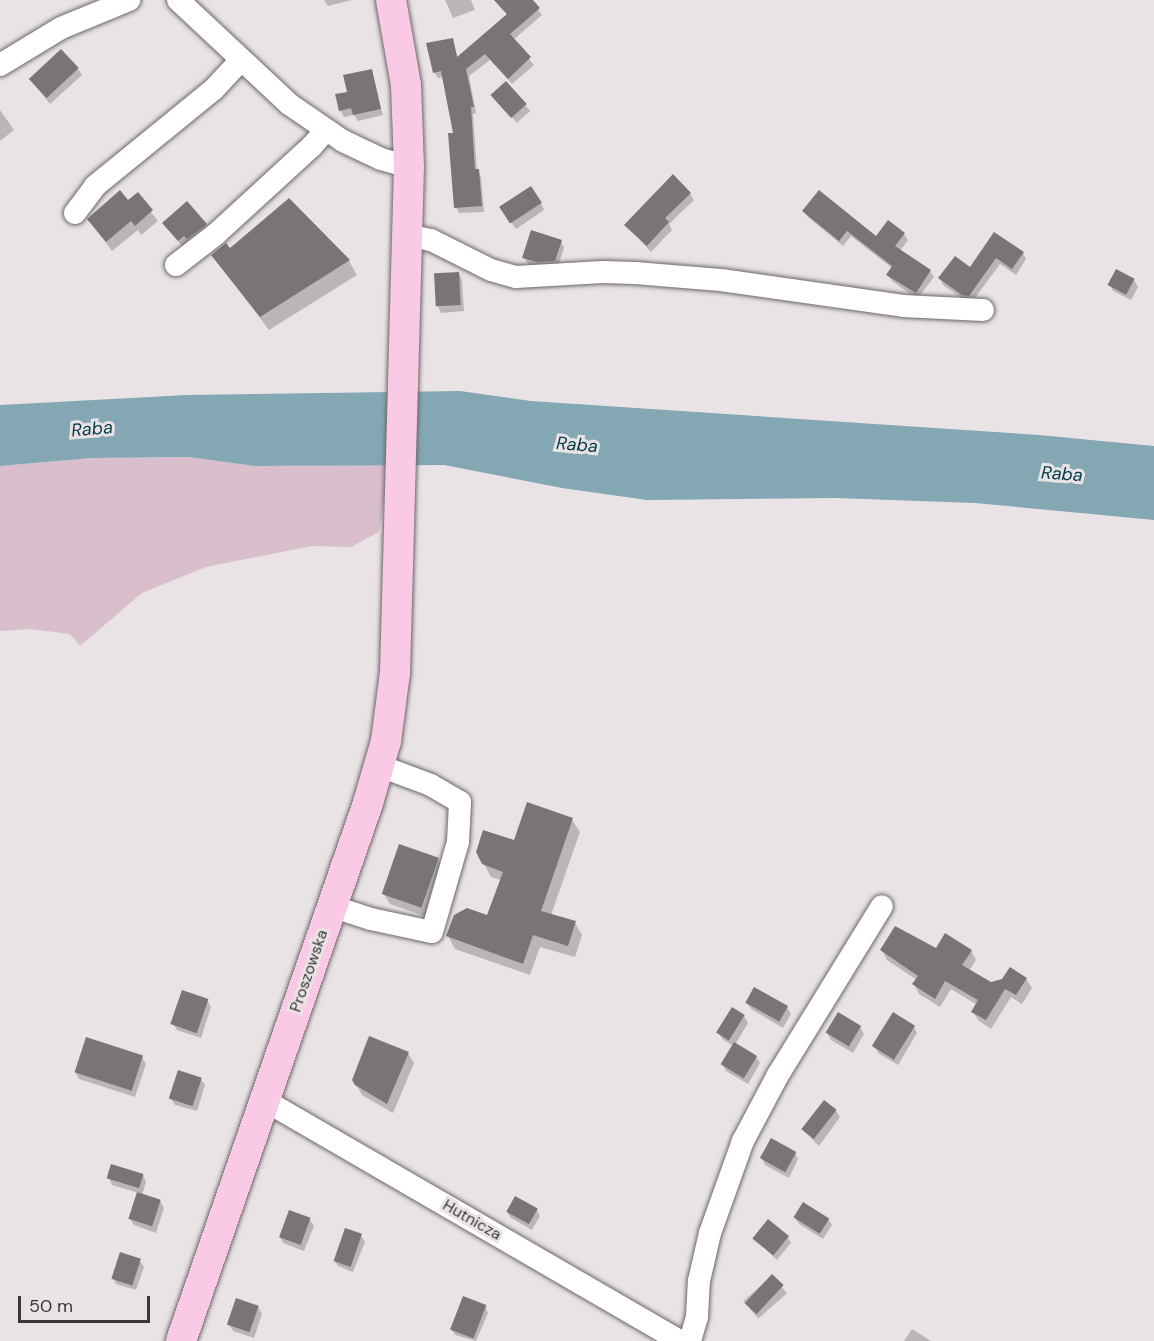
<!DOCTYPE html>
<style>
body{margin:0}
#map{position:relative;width:1154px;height:1341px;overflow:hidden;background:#eae3e6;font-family:"DM Sans",sans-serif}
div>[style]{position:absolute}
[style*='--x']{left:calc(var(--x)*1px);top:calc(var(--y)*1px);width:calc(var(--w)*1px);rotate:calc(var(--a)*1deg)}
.green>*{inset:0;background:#d9becc}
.water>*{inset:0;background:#84a8b3}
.shadow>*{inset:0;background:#0003;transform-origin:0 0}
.building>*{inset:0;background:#7a7478;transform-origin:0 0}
.roads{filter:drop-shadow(0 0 2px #6c676a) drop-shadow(0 0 2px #6c676a)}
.minor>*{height:22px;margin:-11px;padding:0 11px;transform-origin:11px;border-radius:11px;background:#fff}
.major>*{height:30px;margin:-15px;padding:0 15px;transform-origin:15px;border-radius:15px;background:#fac9e5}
span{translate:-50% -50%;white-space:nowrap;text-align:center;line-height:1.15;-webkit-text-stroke:6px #eae3e6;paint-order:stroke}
.street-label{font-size:16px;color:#393738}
.water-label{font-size:18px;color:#013b48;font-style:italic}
.scale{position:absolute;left:18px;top:1296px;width:132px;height:27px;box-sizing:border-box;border:3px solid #393738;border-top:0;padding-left:8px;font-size:18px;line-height:21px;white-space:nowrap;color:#393738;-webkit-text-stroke:4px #eae3e6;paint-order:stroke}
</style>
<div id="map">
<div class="green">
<i style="clip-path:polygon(188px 457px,255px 466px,390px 465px,379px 532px,351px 547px,312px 546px,206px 567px,142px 593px,80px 646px,70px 634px,30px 629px,0 631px,0 466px,92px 458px)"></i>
</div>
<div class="water">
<i style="clip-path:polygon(460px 391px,531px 401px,1039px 435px,1154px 446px,1154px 520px,975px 503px,835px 498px,647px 500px,562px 488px,444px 465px,255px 466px,188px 457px,92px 458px,0 466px,0 405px,187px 395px)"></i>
</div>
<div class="shadow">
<i style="clip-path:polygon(324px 0,352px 0,328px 6px)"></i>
<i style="clip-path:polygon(445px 0,471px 0,475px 10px,453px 18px)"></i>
<i style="clip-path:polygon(494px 0,531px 0,542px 15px,513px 40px,534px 65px,512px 84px,490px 60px,469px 76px,476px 113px,473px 114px,477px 170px,481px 177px,484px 212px,459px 213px,456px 207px,455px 134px,444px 77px,438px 78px,434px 72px,452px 39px,458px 58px,508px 16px)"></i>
<i style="clip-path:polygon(78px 69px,82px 75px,50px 104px,30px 79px)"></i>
<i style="clip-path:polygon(371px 70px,383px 115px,358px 121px,354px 115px,344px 117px,340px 110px,349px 93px)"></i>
<i style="left:506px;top:83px;width:37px;height:18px;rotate:49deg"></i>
<i style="clip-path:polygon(0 110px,14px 130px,0 141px)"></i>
<i style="clip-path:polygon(137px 194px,158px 221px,141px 235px,138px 230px,112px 251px,89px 220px,128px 202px)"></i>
<i style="clip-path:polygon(690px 194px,694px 200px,669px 224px,672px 230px,651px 252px,626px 225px)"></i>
<i style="clip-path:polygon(289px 200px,349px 261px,357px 275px,269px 330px,213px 255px,230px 250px)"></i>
<i style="clip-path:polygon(541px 203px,544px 210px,516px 229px,505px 214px)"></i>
<i style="clip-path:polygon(804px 211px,876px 238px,904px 234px,908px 240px,900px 251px,930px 271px,934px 277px,917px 299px,892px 281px,888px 275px,892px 268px,851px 236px,843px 246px,808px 217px)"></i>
<i style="clip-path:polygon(164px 224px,206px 224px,210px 231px,183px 247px)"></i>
<i style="clip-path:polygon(994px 234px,1023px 253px,1026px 259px,1016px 275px,1000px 264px,972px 302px,966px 301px,943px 285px,940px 278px,971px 269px)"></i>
<i style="clip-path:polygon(561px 242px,564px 248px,558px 267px,541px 268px,528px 264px,524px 257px)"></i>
<i style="clip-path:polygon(459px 273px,462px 280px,464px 311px,441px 313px,438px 306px)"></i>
<i style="clip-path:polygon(1134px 280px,1138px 287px,1131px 300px,1113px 291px,1110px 285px)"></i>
<i style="clip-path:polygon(572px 820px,580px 832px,551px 915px,575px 923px,582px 935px,575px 957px,540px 947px,530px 975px,455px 949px,448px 936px,488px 917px,501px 880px,491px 877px,484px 864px,515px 842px)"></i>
<i style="clip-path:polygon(438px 859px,444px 869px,430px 918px,390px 904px,384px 894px)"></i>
<i style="clip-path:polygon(882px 950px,971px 951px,976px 960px,969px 971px,991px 984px,1026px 979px,1032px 988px,1022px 1004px,1011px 997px,991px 1029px,979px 1021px,973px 1012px,977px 1005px,951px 989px,940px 1007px,919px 994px,914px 984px,917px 980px,887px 960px)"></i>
<i style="clip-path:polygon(207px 1000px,211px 1007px,201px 1038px,177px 1030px,173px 1024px)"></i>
<i style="clip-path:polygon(747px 1003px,787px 1007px,791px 1014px,783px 1028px,751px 1009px)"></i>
<i style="clip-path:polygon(744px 1016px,748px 1023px,735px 1045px,756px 1057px,760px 1063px,748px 1084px,726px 1071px,723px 1065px,734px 1046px,723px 1040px,719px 1033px)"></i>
<i style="clip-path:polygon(860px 1027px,864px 1034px,853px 1053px,831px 1040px,827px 1033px)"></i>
<i style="clip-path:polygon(914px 1027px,917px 1033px,898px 1065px,878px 1053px,875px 1047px)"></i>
<i style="clip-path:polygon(408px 1053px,414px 1063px,393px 1113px,362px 1095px,354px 1080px)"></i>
<i style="clip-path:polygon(142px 1057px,146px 1064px,135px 1097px,79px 1079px,75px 1072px)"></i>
<i style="clip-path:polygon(201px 1079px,205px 1085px,197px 1111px,175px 1105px,171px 1099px)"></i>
<i style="clip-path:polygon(836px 1111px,840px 1117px,819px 1146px,804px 1131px)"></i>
<i style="clip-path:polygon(795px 1153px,798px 1159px,789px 1178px,765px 1165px,762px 1158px)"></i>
<i style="clip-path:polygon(143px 1175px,146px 1182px,142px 1195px,160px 1201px,164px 1208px,156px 1233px,134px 1225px,130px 1219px,139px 1193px,112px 1185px,109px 1178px)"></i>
<i style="clip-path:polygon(537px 1210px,540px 1216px,532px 1230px,511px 1218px,507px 1212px)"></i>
<i style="clip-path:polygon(795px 1218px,828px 1219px,832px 1225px,823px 1239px,799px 1224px)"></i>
<i style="clip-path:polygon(310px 1220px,314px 1226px,304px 1251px,283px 1243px,280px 1237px)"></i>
<i style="clip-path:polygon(361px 1236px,365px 1242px,353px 1272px,338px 1266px,334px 1260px)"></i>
<i style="clip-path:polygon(788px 1237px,791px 1243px,777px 1260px,754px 1238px)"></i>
<i style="clip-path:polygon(140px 1261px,144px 1267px,136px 1290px,116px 1284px,113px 1277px)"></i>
<i style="left:772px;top:1276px;width:23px;height:38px;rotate:49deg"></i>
<i style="clip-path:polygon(485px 1306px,488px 1313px,476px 1341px,455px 1335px,451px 1329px)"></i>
<i style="clip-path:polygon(258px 1307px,262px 1314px,254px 1338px,233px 1331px,229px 1325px)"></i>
<i style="clip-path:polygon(912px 1329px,931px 1341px,904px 1341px)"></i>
</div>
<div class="building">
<i style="clip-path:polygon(494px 0,533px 0,540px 8px,510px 34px,531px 57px,508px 79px,485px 54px,466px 69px,474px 107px,471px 107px,475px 169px,479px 169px,482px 206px,454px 208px,448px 133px,453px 133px,441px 71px,433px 73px,426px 43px,453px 38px,457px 57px,507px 14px)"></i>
<i style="left:61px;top:49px;width:26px;height:44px;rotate:47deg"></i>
<i style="clip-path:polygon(372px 69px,381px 109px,353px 115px,351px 108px,339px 111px,335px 94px,347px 92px,343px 75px)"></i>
<i style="left:506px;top:81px;width:31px;height:21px;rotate:48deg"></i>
<i style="clip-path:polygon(673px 174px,691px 193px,665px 218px,669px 222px,647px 246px,624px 225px)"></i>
<i style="left:531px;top:186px;width:20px;height:38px;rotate:57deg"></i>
<i style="clip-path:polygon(120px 190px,128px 200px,138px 192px,153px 210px,135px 226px,131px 221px,106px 242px,87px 219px)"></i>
<i style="clip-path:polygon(819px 190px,876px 236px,888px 220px,905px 233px,895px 246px,931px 270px,916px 293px,886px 275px,892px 266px,847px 231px,839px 241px,802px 211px)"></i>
<i style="clip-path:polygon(289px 198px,350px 260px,260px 317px,211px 255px,226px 243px,230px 248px)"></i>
<i style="clip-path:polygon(187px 201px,207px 224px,187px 239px,184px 236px,178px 241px,162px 223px)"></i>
<i style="clip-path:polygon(531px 230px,562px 240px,555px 261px,537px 262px,522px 258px)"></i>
<i style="clip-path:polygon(994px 232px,1024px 252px,1012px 269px,996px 258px,969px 296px,962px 295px,938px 278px,955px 256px,970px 267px)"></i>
<i style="left:1116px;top:269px;width:21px;height:18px;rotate:28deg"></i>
<i style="left:459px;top:272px;width:33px;height:25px;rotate:87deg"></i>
<i style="clip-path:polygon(527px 802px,573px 818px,541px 911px,576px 921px,568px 946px,533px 935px,523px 964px,446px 936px,454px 915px,467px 908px,487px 915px,503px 872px,482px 864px,476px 852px,483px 830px,514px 840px)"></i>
<i style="left:399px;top:844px;width:42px;height:53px;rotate:19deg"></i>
<i style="clip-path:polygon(895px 926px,936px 948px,945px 933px,972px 950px,962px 965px,991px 982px,1002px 979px,1010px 967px,1027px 978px,1016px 995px,1005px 989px,986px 1020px,971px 1012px,978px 1000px,945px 981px,935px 999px,912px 984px,918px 976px,880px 950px)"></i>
<i style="left:754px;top:987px;width:39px;height:18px;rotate:29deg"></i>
<i style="left:182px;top:990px;width:28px;height:36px;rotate:19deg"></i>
<i style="left:732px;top:1007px;width:15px;height:30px;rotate:32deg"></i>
<i style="left:838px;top:1012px;width:27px;height:24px;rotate:31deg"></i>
<i style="left:893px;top:1012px;width:26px;height:40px;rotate:32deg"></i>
<i style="clip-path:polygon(369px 1036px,409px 1052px,387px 1104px,355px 1085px,352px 1080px)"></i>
<i style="left:86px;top:1037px;width:60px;height:37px;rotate:18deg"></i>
<i style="left:734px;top:1042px;width:27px;height:26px;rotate:31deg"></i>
<i style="left:178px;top:1070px;width:25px;height:30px;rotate:18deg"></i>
<i style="left:824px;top:1100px;width:16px;height:37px;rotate:38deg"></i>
<i style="left:771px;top:1138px;width:29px;height:23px;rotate:29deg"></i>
<i style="left:111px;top:1164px;width:34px;height:15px;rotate:17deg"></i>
<i style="left:137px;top:1192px;width:25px;height:28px;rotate:18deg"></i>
<i style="left:515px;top:1196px;width:26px;height:18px;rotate:29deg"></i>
<i style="left:803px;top:1202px;width:31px;height:18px;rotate:32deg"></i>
<i style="left:289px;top:1210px;width:23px;height:29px;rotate:20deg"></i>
<i style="left:768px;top:1219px;width:27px;height:25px;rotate:39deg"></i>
<i style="left:345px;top:1228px;width:18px;height:35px;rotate:19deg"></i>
<i style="left:120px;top:1252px;width:22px;height:28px;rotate:18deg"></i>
<i style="left:772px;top:1274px;width:16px;height:40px;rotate:43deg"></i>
<i style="left:463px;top:1296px;width:25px;height:36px;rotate:21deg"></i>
<i style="left:236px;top:1298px;width:24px;height:28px;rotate:19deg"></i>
</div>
<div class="roads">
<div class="minor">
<i style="--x:178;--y:0;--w:152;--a:43.1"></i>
<i style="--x:289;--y:104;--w:65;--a:34.4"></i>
<i style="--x:343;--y:141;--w:42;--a:25.3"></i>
<i style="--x:381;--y:159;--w:29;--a:16"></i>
<i style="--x:0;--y:65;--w:71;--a:-31.2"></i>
<i style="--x:61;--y:28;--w:74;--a:-22.4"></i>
<i style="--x:75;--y:213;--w:34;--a:-53"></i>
<i style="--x:95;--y:186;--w:154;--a:-39.2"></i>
<i style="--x:214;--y:89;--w:38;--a:-47"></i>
<i style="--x:407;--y:235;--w:25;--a:12"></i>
<i style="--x:431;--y:240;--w:67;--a:26.6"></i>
<i style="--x:491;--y:270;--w:26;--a:16"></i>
<i style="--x:516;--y:277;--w:87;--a:-3.3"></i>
<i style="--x:603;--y:272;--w:32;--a:2"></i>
<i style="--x:635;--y:273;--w:86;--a:4.7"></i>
<i style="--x:721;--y:280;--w:184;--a:8.1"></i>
<i style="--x:903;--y:306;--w:80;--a:2.9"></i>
<i style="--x:176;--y:265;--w:51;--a:-37.8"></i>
<i style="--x:216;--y:234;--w:130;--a:-42.5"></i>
<i style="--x:312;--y:146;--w:21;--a:-49"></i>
<i style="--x:331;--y:906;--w:42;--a:18"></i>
<i style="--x:371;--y:919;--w:62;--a:12"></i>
<i style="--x:432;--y:932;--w:94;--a:-73.9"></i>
<i style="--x:458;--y:842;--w:40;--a:-87.1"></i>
<i style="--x:460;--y:802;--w:34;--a:-150"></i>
<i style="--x:431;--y:785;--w:54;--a:-159.6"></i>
<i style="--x:264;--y:1100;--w:480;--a:30.1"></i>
<i style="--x:690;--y:1341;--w:25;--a:-74"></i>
<i style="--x:697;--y:1317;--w:36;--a:-87"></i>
<i style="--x:699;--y:1281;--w:49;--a:-77.1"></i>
<i style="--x:710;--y:1233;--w:98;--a:-70.3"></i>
<i style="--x:743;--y:1141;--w:75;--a:-62.1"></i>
<i style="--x:778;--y:1075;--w:198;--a:-58.4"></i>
</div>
<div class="major">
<i style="--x:181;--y:1341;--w:570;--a:-70.83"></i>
<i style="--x:368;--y:803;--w:65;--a:-73.8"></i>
<i style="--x:386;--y:741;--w:69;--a:-82.5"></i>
<i style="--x:395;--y:673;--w:506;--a:-88.42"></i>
<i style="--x:409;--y:167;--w:82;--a:-92.1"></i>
<i style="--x:406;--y:85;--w:86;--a:-100"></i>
</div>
</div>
<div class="street-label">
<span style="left:309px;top:971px;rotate:-71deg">Proszowska</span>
<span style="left:472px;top:1220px;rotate:30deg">Hutnicza</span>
</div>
<div class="water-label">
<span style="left:92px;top:429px;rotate:-5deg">Raba</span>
<span style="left:577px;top:445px;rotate:5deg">Raba</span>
<span style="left:1062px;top:474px;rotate:4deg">Raba</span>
</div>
<div class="scale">50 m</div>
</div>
